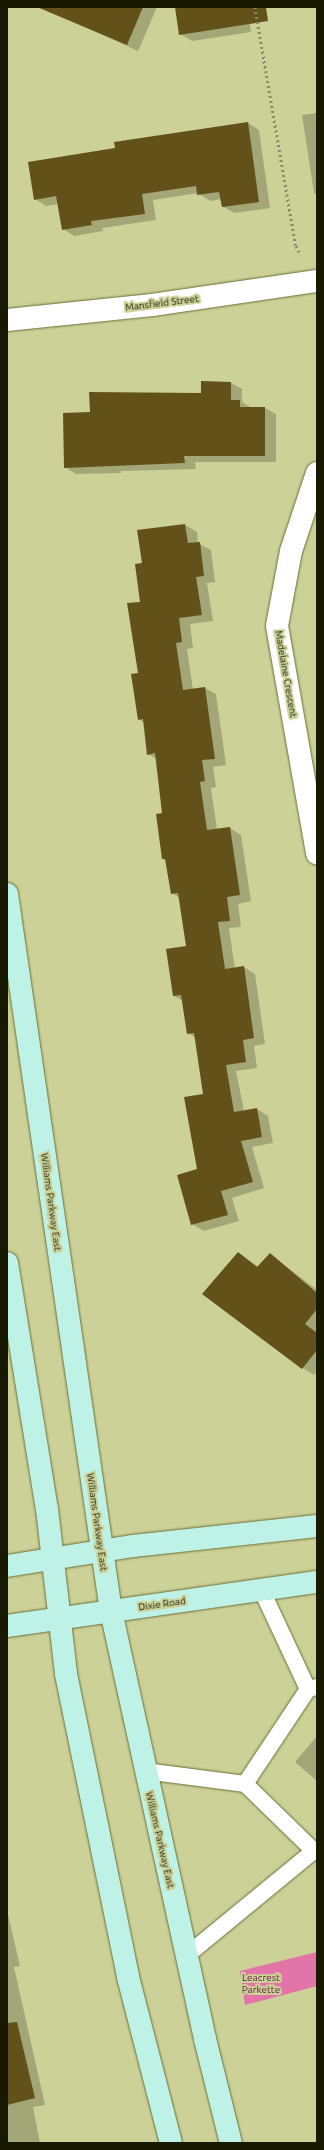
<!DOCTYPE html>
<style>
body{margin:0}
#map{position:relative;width:324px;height:2150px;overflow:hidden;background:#ccd197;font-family:Ubuntu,sans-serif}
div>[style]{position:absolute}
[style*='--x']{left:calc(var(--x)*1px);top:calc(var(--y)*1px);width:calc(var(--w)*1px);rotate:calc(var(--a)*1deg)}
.green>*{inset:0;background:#e274a7}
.shadow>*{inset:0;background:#0003}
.building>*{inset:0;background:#62521a}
.path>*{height:2.5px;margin-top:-1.25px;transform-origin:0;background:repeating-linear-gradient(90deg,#878b5e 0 2px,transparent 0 5px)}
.roads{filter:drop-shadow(0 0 1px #6b6f38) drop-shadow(0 0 1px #6b6f38)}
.service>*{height:16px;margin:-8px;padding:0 8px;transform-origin:8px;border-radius:8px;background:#fff}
.minor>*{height:22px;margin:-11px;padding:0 11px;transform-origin:11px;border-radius:11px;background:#fff}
.secondary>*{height:22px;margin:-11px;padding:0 11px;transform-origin:11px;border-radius:11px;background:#bff2e6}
span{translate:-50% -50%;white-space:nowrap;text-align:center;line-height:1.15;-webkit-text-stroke:4px #ccd197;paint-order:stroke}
.street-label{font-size:10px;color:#171903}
.park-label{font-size:10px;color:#631a40}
.frame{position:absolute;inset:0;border:8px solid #171903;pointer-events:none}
</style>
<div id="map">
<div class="green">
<i style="clip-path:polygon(317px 1952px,317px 1986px,245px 2005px,240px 1971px)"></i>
</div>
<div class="shadow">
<i style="clip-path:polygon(80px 7px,157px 7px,138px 51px,74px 22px)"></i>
<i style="clip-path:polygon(176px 7px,247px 7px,251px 32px,192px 41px,180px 34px)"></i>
<i style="clip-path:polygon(317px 113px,317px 195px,314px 193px,302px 115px)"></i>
<i style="clip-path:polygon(248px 123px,259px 130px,270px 208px,234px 213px,222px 206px,221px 199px,210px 201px,198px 193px,153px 200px,156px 220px,102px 228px,103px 231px,74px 236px,63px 229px,59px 204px,46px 206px,35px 199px,116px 149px)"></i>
<i style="clip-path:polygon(231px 383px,242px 389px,242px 402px,252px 408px,265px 408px,276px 414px,276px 462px,195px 462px,196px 469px,121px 471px,121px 473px,76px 474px,65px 467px,91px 413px,202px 394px)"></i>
<i style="clip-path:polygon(185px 525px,197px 532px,198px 543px,211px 550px,215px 582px,207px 583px,213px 621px,190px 624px,193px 648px,187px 649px,193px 690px,205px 688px,216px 694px,226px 765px,213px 767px,216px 787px,211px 788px,217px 830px,230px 828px,241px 835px,251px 901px,238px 904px,241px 927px,229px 928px,235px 969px,244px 967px,255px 974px,265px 1044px,254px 1046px,257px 1068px,236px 1071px,244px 1111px,257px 1109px,268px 1116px,273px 1143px,252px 1147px,264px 1188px,232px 1198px,239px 1221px,204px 1231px,192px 1224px,204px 1095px,196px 1038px,188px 1033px,183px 1001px,174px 996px,188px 947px,180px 898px,172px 893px,166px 861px,163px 859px,164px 814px,157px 759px,148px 754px,144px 723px,139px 719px,143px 564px)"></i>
<i style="clip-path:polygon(238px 1253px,259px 1267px,270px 1254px,317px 1290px,317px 1371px,314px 1375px,303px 1368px)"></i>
<i style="clip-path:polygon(317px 1736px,317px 1781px,295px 1762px)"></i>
<i style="clip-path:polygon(7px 1910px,20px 1966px,14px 1967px,45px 2105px,33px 2107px,40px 2143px,7px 2143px)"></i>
</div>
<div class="building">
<i style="clip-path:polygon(37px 7px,143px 7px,127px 45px)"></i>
<i style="clip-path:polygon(175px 7px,266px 7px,268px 21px,179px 35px)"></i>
<i style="clip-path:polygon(248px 122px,259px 202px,222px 207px,219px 192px,197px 195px,196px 186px,142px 194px,145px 214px,91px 221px,92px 225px,62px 230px,56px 196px,34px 200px,28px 162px,115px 148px,114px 142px)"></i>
<i style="clip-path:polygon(201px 381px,231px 382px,231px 400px,240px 400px,240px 407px,265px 407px,265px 456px,184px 456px,185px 463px,64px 468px,63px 413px,90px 412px,89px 392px,201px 393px)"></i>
<i style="clip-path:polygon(185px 524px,188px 543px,200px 542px,204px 576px,196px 577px,202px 615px,179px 618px,182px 642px,176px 643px,183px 690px,205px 687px,215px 759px,202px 760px,205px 781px,200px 782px,207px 830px,230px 827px,240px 895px,227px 897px,230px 921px,218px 922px,225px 969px,244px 966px,254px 1038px,243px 1040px,246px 1062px,226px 1065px,234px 1112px,257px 1108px,262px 1137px,241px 1141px,253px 1182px,221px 1191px,228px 1215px,191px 1225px,177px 1175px,197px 1169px,184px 1097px,203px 1094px,194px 1033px,187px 1034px,181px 995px,173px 996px,166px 949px,186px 946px,178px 893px,171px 894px,165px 859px,162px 859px,156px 814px,162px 813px,155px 753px,147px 755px,143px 719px,138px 720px,131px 674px,138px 673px,127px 603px,140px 602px,135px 564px,142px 563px,137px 530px)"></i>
<i style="clip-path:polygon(238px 1252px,257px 1267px,270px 1253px,317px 1293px,317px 1309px,305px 1324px,317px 1333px,317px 1350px,302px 1369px,202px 1294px)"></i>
<i style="clip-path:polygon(17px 2022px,35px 2098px,7px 2105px,7px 2023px)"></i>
</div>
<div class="path">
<i style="--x:255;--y:7;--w:242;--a:80.3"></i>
<i style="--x:296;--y:246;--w:10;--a:61"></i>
</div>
<div class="roads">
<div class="service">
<i style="--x:262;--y:1591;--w:108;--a:64.9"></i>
<i style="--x:145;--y:1771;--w:101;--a:7.4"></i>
<i style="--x:186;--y:1956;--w:166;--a:-39.4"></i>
<i style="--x:314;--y:1851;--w:96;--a:-135.8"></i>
<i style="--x:245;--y:1784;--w:114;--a:-56.4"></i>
<i style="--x:308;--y:1689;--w:9;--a:-13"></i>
</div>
<div class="minor">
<i style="--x:7;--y:320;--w:146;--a:-5.9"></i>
<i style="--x:152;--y:305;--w:167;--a:-8.3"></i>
<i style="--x:317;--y:473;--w:82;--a:108.4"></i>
<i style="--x:291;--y:551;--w:76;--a:100.6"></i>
<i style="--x:277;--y:626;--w:231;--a:80"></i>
</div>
<div class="secondary">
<i style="--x:7;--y:894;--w:725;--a:81.75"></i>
<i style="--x:111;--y:1611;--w:438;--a:77.6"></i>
<i style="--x:205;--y:2039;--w:107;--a:76"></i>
<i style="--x:7;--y:1263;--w:249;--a:80.8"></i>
<i style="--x:47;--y:1509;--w:166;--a:83.4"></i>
<i style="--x:66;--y:1674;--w:309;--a:78.4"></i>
<i style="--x:128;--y:1977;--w:171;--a:75.5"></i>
<i style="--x:7;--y:1566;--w:128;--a:-9"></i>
<i style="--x:133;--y:1546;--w:185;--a:-6.2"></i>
<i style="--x:7;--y:1626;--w:313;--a:-8.1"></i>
</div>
</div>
<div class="street-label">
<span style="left:162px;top:303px;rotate:-7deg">Mansfield Street</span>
<span style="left:286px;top:674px;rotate:80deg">Madelaine Crescent</span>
<span style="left:51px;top:1202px;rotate:82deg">Williams Parkway East</span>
<span style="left:97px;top:1522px;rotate:82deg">Williams Parkway East</span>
<span style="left:162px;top:1604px;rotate:-8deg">Dixie Road</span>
<span style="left:160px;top:1840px;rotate:77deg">Williams Parkway East</span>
</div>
<div class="park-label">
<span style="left:261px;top:1983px">Leacrest<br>Parkette</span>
</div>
<div class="frame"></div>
</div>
